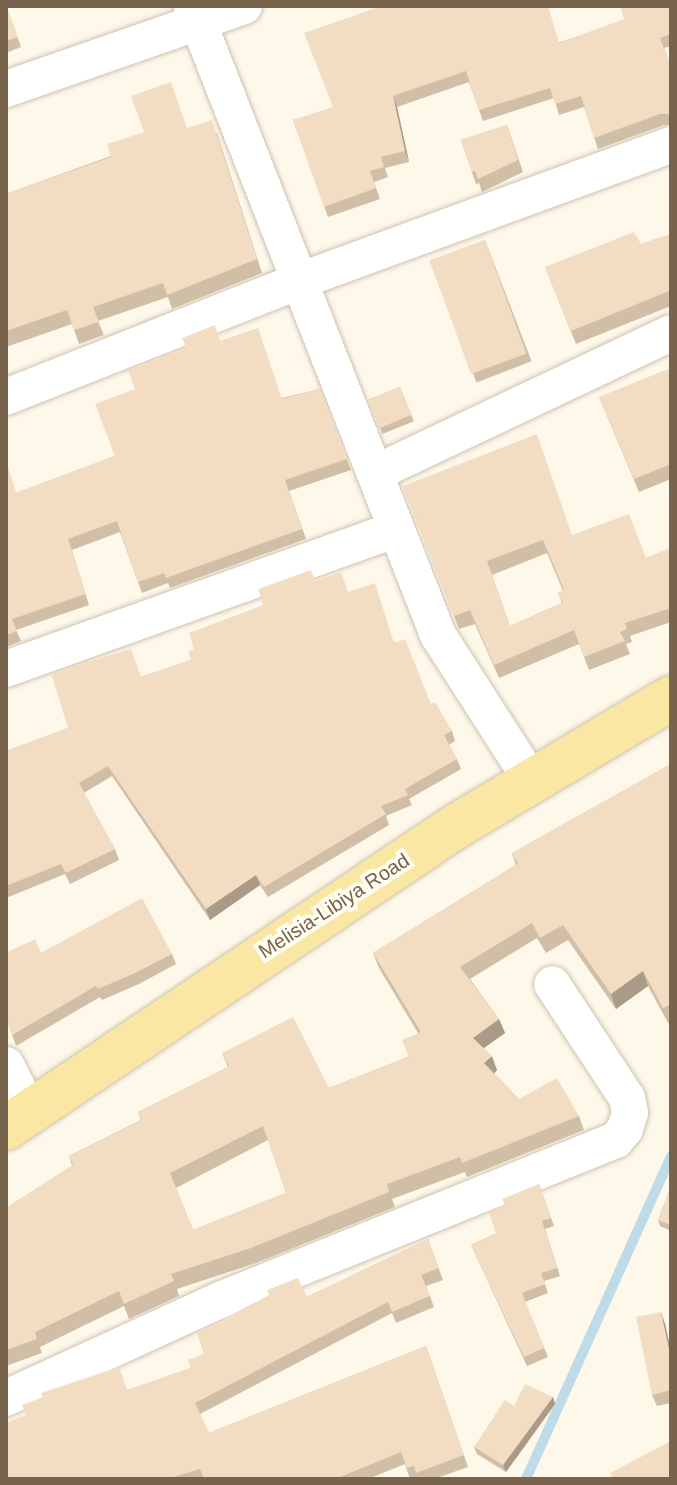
<!DOCTYPE html>
<style>
body{margin:0}
#map{position:relative;width:677px;height:1485px;overflow:hidden;background:#fdf8ea;font-family:Arial,sans-serif}
div>[style]{position:absolute}
[style*='--x']{left:calc(var(--x)*1px);top:calc(var(--y)*1px);width:calc(var(--w)*1px);rotate:calc(var(--a)*1deg)}
.stream>*{height:10px;margin:-5px;padding:0 5px;transform-origin:5px;border-radius:5px;background:#bedbe7}
.roads{filter:drop-shadow(0 0 2px #cfc2af) drop-shadow(0 0 2px #cfc2af)}
.minor>*{height:36px;margin:-18px;padding:0 18px;transform-origin:18px;border-radius:18px;background:#fff}
.major>*{height:44px;margin:-22px;padding:0 22px;transform-origin:22px;border-radius:22px;background:#fae7a3}
.wall>*{inset:0;background:#d0bea7;transform-origin:0 0}
.shaded-wall>*{inset:0;background:#a99b88}
.building>*{inset:0;background:#f2ddc2;transform-origin:0 0}
span{translate:-50% -50%;white-space:nowrap;text-align:center;line-height:1.15;-webkit-text-stroke:8px #fffcf1;paint-order:stroke}
.street-label{font-size:20px;color:#78634c}
.frame{position:absolute;inset:0;border:8px solid #78634c;pointer-events:none}
</style>
<div id="map">
<div class="stream">
<i style="--x:526;--y:1479;--w:354;--a:-65.8"></i>
</div>
<div class="roads">
<div class="minor">
<i style="--x:192;--y:6;--w:675;--a:68.64"></i>
<i style="--x:438;--y:635;--w:172;--a:57.3"></i>
<i style="--x:6;--y:89;--w:252;--a:-19.2"></i>
<i style="--x:6;--y:397;--w:315;--a:-21.6"></i>
<i style="--x:299;--y:281;--w:396;--a:-20.1"></i>
<i style="--x:375;--y:473;--w:327;--a:-25.3"></i>
<i style="--x:6;--y:669;--w:414;--a:-19.7"></i>
<i style="--x:6;--y:1065;--w:53;--a:62.9"></i>
<i style="--x:6;--y:1398;--w:235;--a:-24.6"></i>
<i style="--x:220;--y:1300;--w:427;--a:-22"></i>
<i style="--x:616;--y:1140;--w:14;--a:-51"></i>
<i style="--x:625;--y:1129;--w:17;--a:-73"></i>
<i style="--x:630;--y:1113;--w:15;--a:-101"></i>
<i style="--x:627;--y:1098;--w:136;--a:-123.3"></i>
</div>
<div class="major">
<i style="--x:6;--y:1128;--w:541;--a:-33.84"></i>
<i style="--x:455;--y:827;--w:252;--a:-30.8"></i>
</div>
</div>
<div class="wall">
<i style="clip-path:polygon(6px 6px,21px 47px,6px 53px)"></i>
<i style="clip-path:polygon(671px 6px,671px 46px,664px 48px,671px 67px,671px 125px,664px 125px,598px 149px,584px 107px,559px 115px,554px 98px,483px 121px,469px 82px,397px 107px,409px 162px,385px 168px,388px 177px,374px 182px,380px 199px,328px 217px,293px 120px,560px 42px)"></i>
<i style="clip-path:polygon(507px 125px,523px 172px,482px 192px,479px 183px,476px 184px,461px 140px)"></i>
<i style="clip-path:polygon(188px 128px,217px 133px,262px 273px,172px 309px,168px 297px,98px 321px,104px 335px,79px 344px,72px 324px,6px 347px,6px 194px)"></i>
<i style="clip-path:polygon(671px 234px,671px 306px,576px 344px,545px 267px,641px 244px)"></i>
<i style="left:485px;top:240px;width:130px;height:59px;rotate:69deg"></i>
<i style="clip-path:polygon(220px 341px,282px 398px,320px 389px,351px 470px,289px 491px,306px 539px,170px 588px,168px 583px,142px 593px,120px 532px,72px 550px,89px 605px,16px 630px,21px 641px,6px 647px,6px 462px,16px 493px,115px 456px,135px 389px)"></i>
<i style="clip-path:polygon(671px 375px,671px 479px,639px 492px,599px 397px)"></i>
<i style="left:400px;top:387px;width:37px;height:34px;rotate:68deg"></i>
<i style="clip-path:polygon(evenodd,403px 486px,646px 558px,671px 548px,671px 622px,630px 636px,632px 642px,626px 644px,630px 654px,589px 670px,579px 644px,499px 678px,475px 624px,459px 629px,403px 486px,547px 553px,563px 591px,558px 593px,562px 603px,510px 626px,492px 575px,547px 553px)"></i>
<i style="clip-path:polygon(315px 581px,348px 592px,395px 643px,431px 704px,452px 731px,455px 741px,449px 745px,457px 759px,461px 769px,409px 799px,412px 805px,386px 816px,389px 825px,268px 897px,260px 885px,210px 920px,112px 776px,84px 793px,115px 849px,119px 860px,70px 884px,65px 874px,6px 898px,6px 751px,68px 728px,141px 677px,191px 660px,194px 649px,263px 605px)"></i>
<i style="clip-path:polygon(evenodd,671px 764px,671px 1022px,668px 1023px,648px 986px,616px 1009px,568px 940px,546px 953px,537px 938px,470px 979px,499px 1019px,505px 1033px,484px 1048px,497px 1070px,494px 1073px,519px 1099px,579px 1116px,584px 1130px,467px 1177px,465px 1172px,392px 1199px,395px 1207px,256px 1263px,177px 1289px,179px 1296px,129px 1319px,124px 1306px,40px 1347px,42px 1353px,6px 1366px,6px 1208px,72px 1166px,69px 1156px,141px 1120px,138px 1112px,228px 1067px,222px 1053px,329px 1088px,408px 1057px,418px 1033px,379px 968px,373px 953px,516px 865px,512px 853px,671px 764px,268px 1140px,286px 1193px,193px 1230px,176px 1188px,268px 1140px)"></i>
<i style="clip-path:polygon(41px 953px,172px 954px,176px 964px,139px 984px,102px 1000px,100px 997px,16px 1046px,6px 1017px)"></i>
<i style="clip-path:polygon(539px 1184px,554px 1226px,545px 1229px,560px 1276px,544px 1281px,548px 1293px,525px 1302px,548px 1357px,527px 1366px,471px 1245px,496px 1233px,504px 1205px)"></i>
<i style="clip-path:polygon(671px 1186px,671px 1231px,660px 1226px,658px 1220px)"></i>
<i style="clip-path:polygon(428px 1239px,443px 1280px,426px 1286px,434px 1307px,396px 1323px,392px 1313px,200px 1414px,209px 1433px,426px 1346px,468px 1467px,434px 1479px,418px 1479px,418px 1477px,410px 1479px,405px 1464px,368px 1479px,6px 1479px,128px 1390px,191px 1368px,204px 1354px,307px 1297px)"></i>
<i style="clip-path:polygon(661px 1312px,665px 1324px,671px 1351px,671px 1403px,657px 1406px,652px 1395px)"></i>
<i style="clip-path:polygon(553px 1397px,555px 1404px,506px 1472px,477px 1454px,474px 1447px,514px 1406px)"></i>
</div>
<div class="shaded-wall">
<i style="clip-path:polygon(393px 96px,397px 107px,409px 162px,405px 151px)"></i>
<i style="clip-path:polygon(256px 875px,260px 885px,210px 920px,206px 909px)"></i>
<i style="clip-path:polygon(643px 971px,648px 986px,616px 1009px,611px 994px)"></i>
<i style="clip-path:polygon(499px 1019px,505px 1033px,478px 1052px,473px 1038px)"></i>
<i style="clip-path:polygon(492px 1056px,497px 1070px,490px 1078px,484px 1063px)"></i>
<i style="clip-path:polygon(661px 1312px,665px 1324px,671px 1351px,671px 1359px)"></i>
<i style="clip-path:polygon(553px 1397px,555px 1404px,506px 1472px,503px 1465px)"></i>
</div>
<div class="building">
<i style="clip-path:polygon(6px 6px,18px 37px,6px 41px)"></i>
<i style="clip-path:polygon(382px 6px,548px 6px,559px 43px,624px 19px,620px 6px,671px 6px,671px 34px,660px 38px,671px 67px,671px 114px,660px 114px,594px 138px,581px 96px,555px 104px,550px 88px,479px 110px,466px 71px,393px 96px,405px 151px,381px 157px,384px 167px,370px 171px,376px 188px,324px 207px,293px 120px,333px 107px,304px 33px)"></i>
<i style="clip-path:polygon(171px 82px,187px 128px,212px 120px,257px 259px,167px 295px,163px 283px,93px 307px,99px 322px,74px 330px,67px 310px,6px 331px,6px 194px,111px 157px,107px 144px,144px 132px,131px 96px)"></i>
<i style="clip-path:polygon(507px 125px,518px 160px,478px 179px,475px 171px,472px 172px,461px 140px)"></i>
<i style="clip-path:polygon(634px 232px,641px 244px,671px 234px,671px 296px,669px 291px,571px 331px,545px 267px)"></i>
<i style="left:485px;top:240px;width:121px;height:59px;rotate:70deg"></i>
<i style="clip-path:polygon(215px 325px,220px 341px,258px 328px,282px 399px,320px 389px,347px 459px,285px 480px,302px 529px,166px 578px,164px 573px,138px 582px,117px 521px,68px 539px,86px 594px,12px 619px,17px 631px,6px 635px,6px 463px,16px 493px,115px 456px,95px 404px,135px 389px,128px 370px,186px 347px,182px 338px)"></i>
<i style="clip-path:polygon(668px 369px,671px 375px,671px 464px,634px 479px,599px 397px)"></i>
<i style="left:400px;top:387px;width:30px;height:34px;rotate:67deg"></i>
<i style="clip-path:polygon(evenodd,537px 434px,572px 535px,629px 514px,646px 558px,671px 548px,671px 589px,669px 590px,671px 594px,671px 608px,625px 623px,627px 629px,620px 632px,625px 641px,584px 657px,574px 630px,494px 665px,470px 610px,454px 616px,403px 486px,537px 434px,543px 540px,564px 590px,558px 593px,563px 603px,510px 626px,487px 561px,543px 540px)"></i>
<i style="clip-path:polygon(311px 570px,315px 581px,341px 572px,348px 592px,375px 583px,394px 643px,405px 639px,431px 704px,435px 702px,452px 731px,444px 735px,457px 759px,405px 789px,408px 795px,381px 806px,386px 814px,264px 887px,256px 875px,206px 909px,108px 766px,79px 783px,115px 849px,66px 873px,61px 864px,6px 886px,6px 751px,68px 728px,51px 673px,131px 649px,141px 677px,191px 660px,188px 651px,194px 649px,189px 633px,263px 605px,258px 589px)"></i>
<i style="clip-path:polygon(evenodd,671px 764px,671px 1004px,663px 1008px,643px 971px,611px 994px,563px 925px,540px 938px,532px 923px,460px 967px,499px 1019px,473px 1038px,492px 1056px,484px 1063px,519px 1099px,557px 1078px,579px 1116px,462px 1163px,460px 1157px,387px 1184px,389px 1192px,251px 1248px,171px 1274px,174px 1281px,124px 1304px,119px 1291px,35px 1332px,37px 1339px,6px 1350px,6px 1208px,73px 1165px,69px 1156px,142px 1120px,138px 1112px,229px 1066px,222px 1053px,293px 1017px,329px 1088px,409px 1057px,402px 1040px,421px 1032px,373px 953px,518px 864px,512px 853px,671px 764px,263px 1126px,286px 1193px,193px 1230px,170px 1173px,263px 1126px)"></i>
<i style="clip-path:polygon(142px 898px,172px 954px,135px 973px,98px 989px,96px 986px,12px 1035px,6px 1017px,6px 953px,35px 939px,41px 953px)"></i>
<i style="clip-path:polygon(539px 1184px,551px 1218px,542px 1221px,557px 1268px,541px 1273px,545px 1284px,522px 1293px,544px 1348px,524px 1357px,471px 1245px,496px 1233px,489px 1213px,505px 1205px,502px 1199px)"></i>
<i style="clip-path:polygon(671px 1186px,671px 1225px,658px 1220px)"></i>
<i style="clip-path:polygon(428px 1239px,439px 1268px,421px 1275px,430px 1296px,392px 1312px,388px 1302px,195px 1403px,209px 1433px,426px 1346px,464px 1455px,416px 1473px,414px 1466px,407px 1468px,401px 1452px,335px 1479px,204px 1479px,200px 1469px,167px 1479px,6px 1479px,6px 1423px,26px 1415px,22px 1405px,43px 1397px,41px 1393px,119px 1367px,127px 1390px,191px 1368px,188px 1360px,204px 1354px,197px 1333px,269px 1295px,267px 1290px,298px 1278px,307px 1297px)"></i>
<i style="clip-path:polygon(661px 1312px,671px 1359px,671px 1390px,652px 1395px,636px 1317px)"></i>
<i style="clip-path:polygon(525px 1384px,553px 1397px,503px 1465px,474px 1447px,505px 1400px,514px 1406px)"></i>
<i style="clip-path:polygon(671px 1441px,671px 1479px,613px 1479px,610px 1473px)"></i>
</div>
<div class="street-label">
<span style="left:334px;top:906px;rotate:-33deg">Melisia-Libiya Road</span>
</div>
<div class="frame"></div>
</div>
